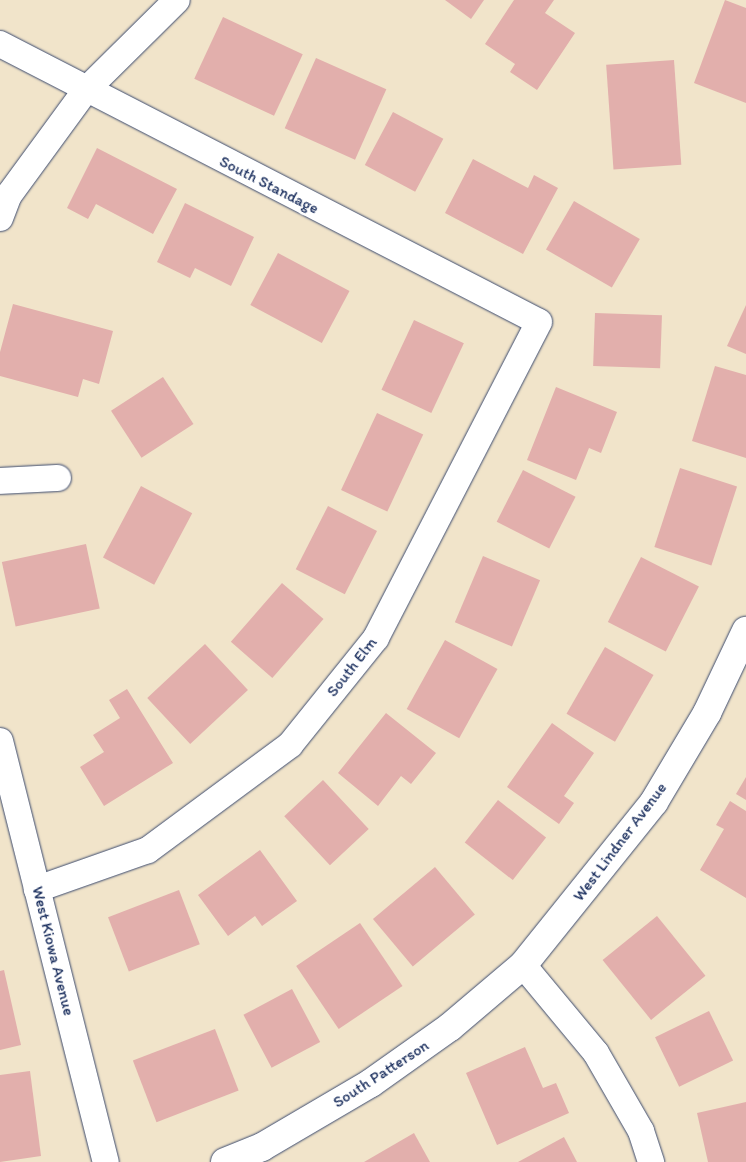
<!DOCTYPE html>
<style>
body{margin:0}
#map{position:relative;width:746px;height:1162px;overflow:hidden;background:#f1e4ca;font-family:Itim,sans-serif}
div>[style]{position:absolute}
[style*='--x']{left:calc(var(--x)*1px);top:calc(var(--y)*1px);width:calc(var(--w)*1px);rotate:calc(var(--a)*1deg)}
.building>*{inset:0;background:#e2afac;transform-origin:0 0}
.roads{filter:drop-shadow(0 0 1px #3b4a6e) drop-shadow(0 0 1px #3b4a6e)}
.street>*{height:26px;margin:-13px;padding:0 13px;transform-origin:13px;border-radius:13px;background:#fff}
.secondary>*{height:28px;margin:-14px;padding:0 14px;transform-origin:14px;border-radius:14px;background:#fff}
span{translate:-50% -50%;white-space:nowrap;text-align:center;line-height:1.15;-webkit-text-stroke:5px #fff;paint-order:stroke}
.street-label{font-size:16px;color:#1b2f5e}
</style>
<div id="map">
<div class="building">
<i style="clip-path:polygon(445px 0,484px 0,471px 19px)"></i>
<i style="clip-path:polygon(514px 0,554px 0,545px 13px,575px 33px,537px 90px,510px 72px,515px 64px,485px 44px)"></i>
<i style="clip-path:polygon(725px 0,746px 8px,746px 103px,694px 83px)"></i>
<i style="left:223px;top:17px;width:88px;height:68px;rotate:25deg"></i>
<i style="left:316px;top:58px;width:77px;height:77px;rotate:24deg"></i>
<i style="left:674px;top:60px;width:105px;height:68px;rotate:86deg"></i>
<i style="left:393px;top:112px;width:57px;height:60px;rotate:28deg"></i>
<i style="clip-path:polygon(97px 148px,177px 189px,153px 234px,96px 204px,88px 219px,67px 208px)"></i>
<i style="clip-path:polygon(473px 159px,528px 188px,534px 175px,558px 188px,523px 254px,445px 213px)"></i>
<i style="left:574px;top:201px;width:76px;height:56px;rotate:30deg"></i>
<i style="clip-path:polygon(185px 203px,254px 237px,231px 286px,195px 268px,190px 278px,157px 262px)"></i>
<i style="left:278px;top:253px;width:81px;height:59px;rotate:28deg"></i>
<i style="clip-path:polygon(13px 304px,113px 331px,99px 384px,83px 379px,78px 397px,0 376px,0 352px)"></i>
<i style="clip-path:polygon(746px 305px,746px 354px,727px 346px)"></i>
<i style="left:595px;top:313px;width:67px;height:53px;rotate:2deg"></i>
<i style="left:414px;top:320px;width:55px;height:77px;rotate:25deg"></i>
<i style="clip-path:polygon(715px 366px,746px 375px,746px 458px,692px 441px)"></i>
<i style="left:163px;top:377px;width:56px;height:62px;rotate:57deg"></i>
<i style="clip-path:polygon(556px 387px,617px 412px,601px 453px,589px 448px,576px 480px,527px 460px)"></i>
<i style="left:377px;top:413px;width:51px;height:85px;rotate:25deg"></i>
<i style="left:680px;top:468px;width:60px;height:83px;rotate:18deg"></i>
<i style="left:523px;top:470px;width:59px;height:58px;rotate:27deg"></i>
<i style="left:141px;top:486px;width:58px;height:81px;rotate:28deg"></i>
<i style="left:328px;top:506px;width:55px;height:71px;rotate:27deg"></i>
<i style="left:86px;top:544px;width:66px;height:86px;rotate:78deg"></i>
<i style="left:483px;top:556px;width:62px;height:72px;rotate:23deg"></i>
<i style="left:641px;top:557px;width:65px;height:73px;rotate:27deg"></i>
<i style="left:282px;top:583px;width:55px;height:78px;rotate:41deg"></i>
<i style="left:445px;top:640px;width:60px;height:79px;rotate:29deg"></i>
<i style="left:205px;top:644px;width:63px;height:79px;rotate:47deg"></i>
<i style="left:605px;top:647px;width:56px;height:77px;rotate:30deg"></i>
<i style="clip-path:polygon(127px 689px,173px 763px,104px 806px,80px 767px,104px 752px,93px 735px,120px 718px,109px 700px)"></i>
<i style="clip-path:polygon(386px 713px,436px 753px,411px 784px,401px 776px,378px 806px,338px 773px)"></i>
<i style="clip-path:polygon(552px 723px,594px 753px,564px 796px,574px 803px,559px 824px,507px 787px)"></i>
<i style="clip-path:polygon(746px 777px,746px 800px,736px 794px)"></i>
<i style="left:323px;top:780px;width:67px;height:53px;rotate:47deg"></i>
<i style="left:498px;top:800px;width:61px;height:54px;rotate:38deg"></i>
<i style="clip-path:polygon(730px 801px,746px 811px,746px 898px,700px 870px,724px 829px,716px 825px)"></i>
<i style="clip-path:polygon(260px 850px,297px 901px,262px 926px,255px 916px,228px 936px,198px 895px)"></i>
<i style="left:435px;top:867px;width:62px;height:81px;rotate:50deg"></i>
<i style="left:179px;top:890px;width:58px;height:76px;rotate:69deg"></i>
<i style="left:657px;top:916px;width:77px;height:70px;rotate:51deg"></i>
<i style="left:360px;top:923px;width:76px;height:77px;rotate:56deg"></i>
<i style="clip-path:polygon(4px 970px,21px 1045px,0 1050px,0 971px)"></i>
<i style="left:292px;top:989px;width:60px;height:55px;rotate:62deg"></i>
<i style="left:709px;top:1011px;width:55px;height:60px;rotate:64deg"></i>
<i style="left:215px;top:1029px;width:66px;height:88px;rotate:69deg"></i>
<i style="clip-path:polygon(525px 1047px,543px 1088px,556px 1083px,569px 1113px,497px 1145px,466px 1073px)"></i>
<i style="clip-path:polygon(30px 1071px,41px 1156px,0 1162px,0 1075px)"></i>
<i style="clip-path:polygon(746px 1102px,746px 1162px,708px 1162px,697px 1113px)"></i>
<i style="clip-path:polygon(414px 1133px,430px 1162px,364px 1162px)"></i>
<i style="clip-path:polygon(564px 1137px,577px 1162px,518px 1162px)"></i>
</div>
<div class="roads">
<div class="street">
<i style="--x:0;--y:44;--w:606;--a:27.28"></i>
<i style="--x:539;--y:322;--w:356;--a:117.3"></i>
<i style="--x:376;--y:638;--w:137;--a:128.8"></i>
<i style="--x:290;--y:745;--w:177;--a:143.5"></i>
<i style="--x:148;--y:850;--w:118;--a:160.6"></i>
<i style="--x:0;--y:218;--w:25;--a:-69"></i>
<i style="--x:9;--y:195;--w:129;--a:-53.8"></i>
<i style="--x:85;--y:91;--w:129;--a:-44.7"></i>
<i style="--x:0;--y:481;--w:58;--a:-3"></i>
<i style="--x:0;--y:741;--w:434;--a:75.9"></i>
<i style="--x:523;--y:965;--w:114;--a:50.3"></i>
<i style="--x:596;--y:1053;--w:90;--a:60"></i>
<i style="--x:641;--y:1131;--w:33;--a:72"></i>
</div>
<div class="secondary">
<i style="--x:225;--y:1162;--w:40;--a:-22"></i>
<i style="--x:262;--y:1147;--w:126;--a:-30.4"></i>
<i style="--x:371;--y:1083;--w:97;--a:-35.3"></i>
<i style="--x:450;--y:1027;--w:96;--a:-40.3"></i>
<i style="--x:523;--y:965;--w:209;--a:-51.2"></i>
<i style="--x:654;--y:802;--w:104;--a:-59.2"></i>
<i style="--x:707;--y:713;--w:91;--a:-64.6"></i>
</div>
</div>
<div class="street-label">
<span style="left:269px;top:185px;rotate:27deg">South Standage</span>
<span style="left:352px;top:667px;rotate:-52deg">South Elm</span>
<span style="left:620px;top:842px;rotate:-53deg">West Lindner Avenue</span>
<span style="left:53px;top:951px;rotate:76deg">West Kiowa Avenue</span>
<span style="left:381px;top:1074px;rotate:-33deg">South Patterson</span>
</div>
</div>
